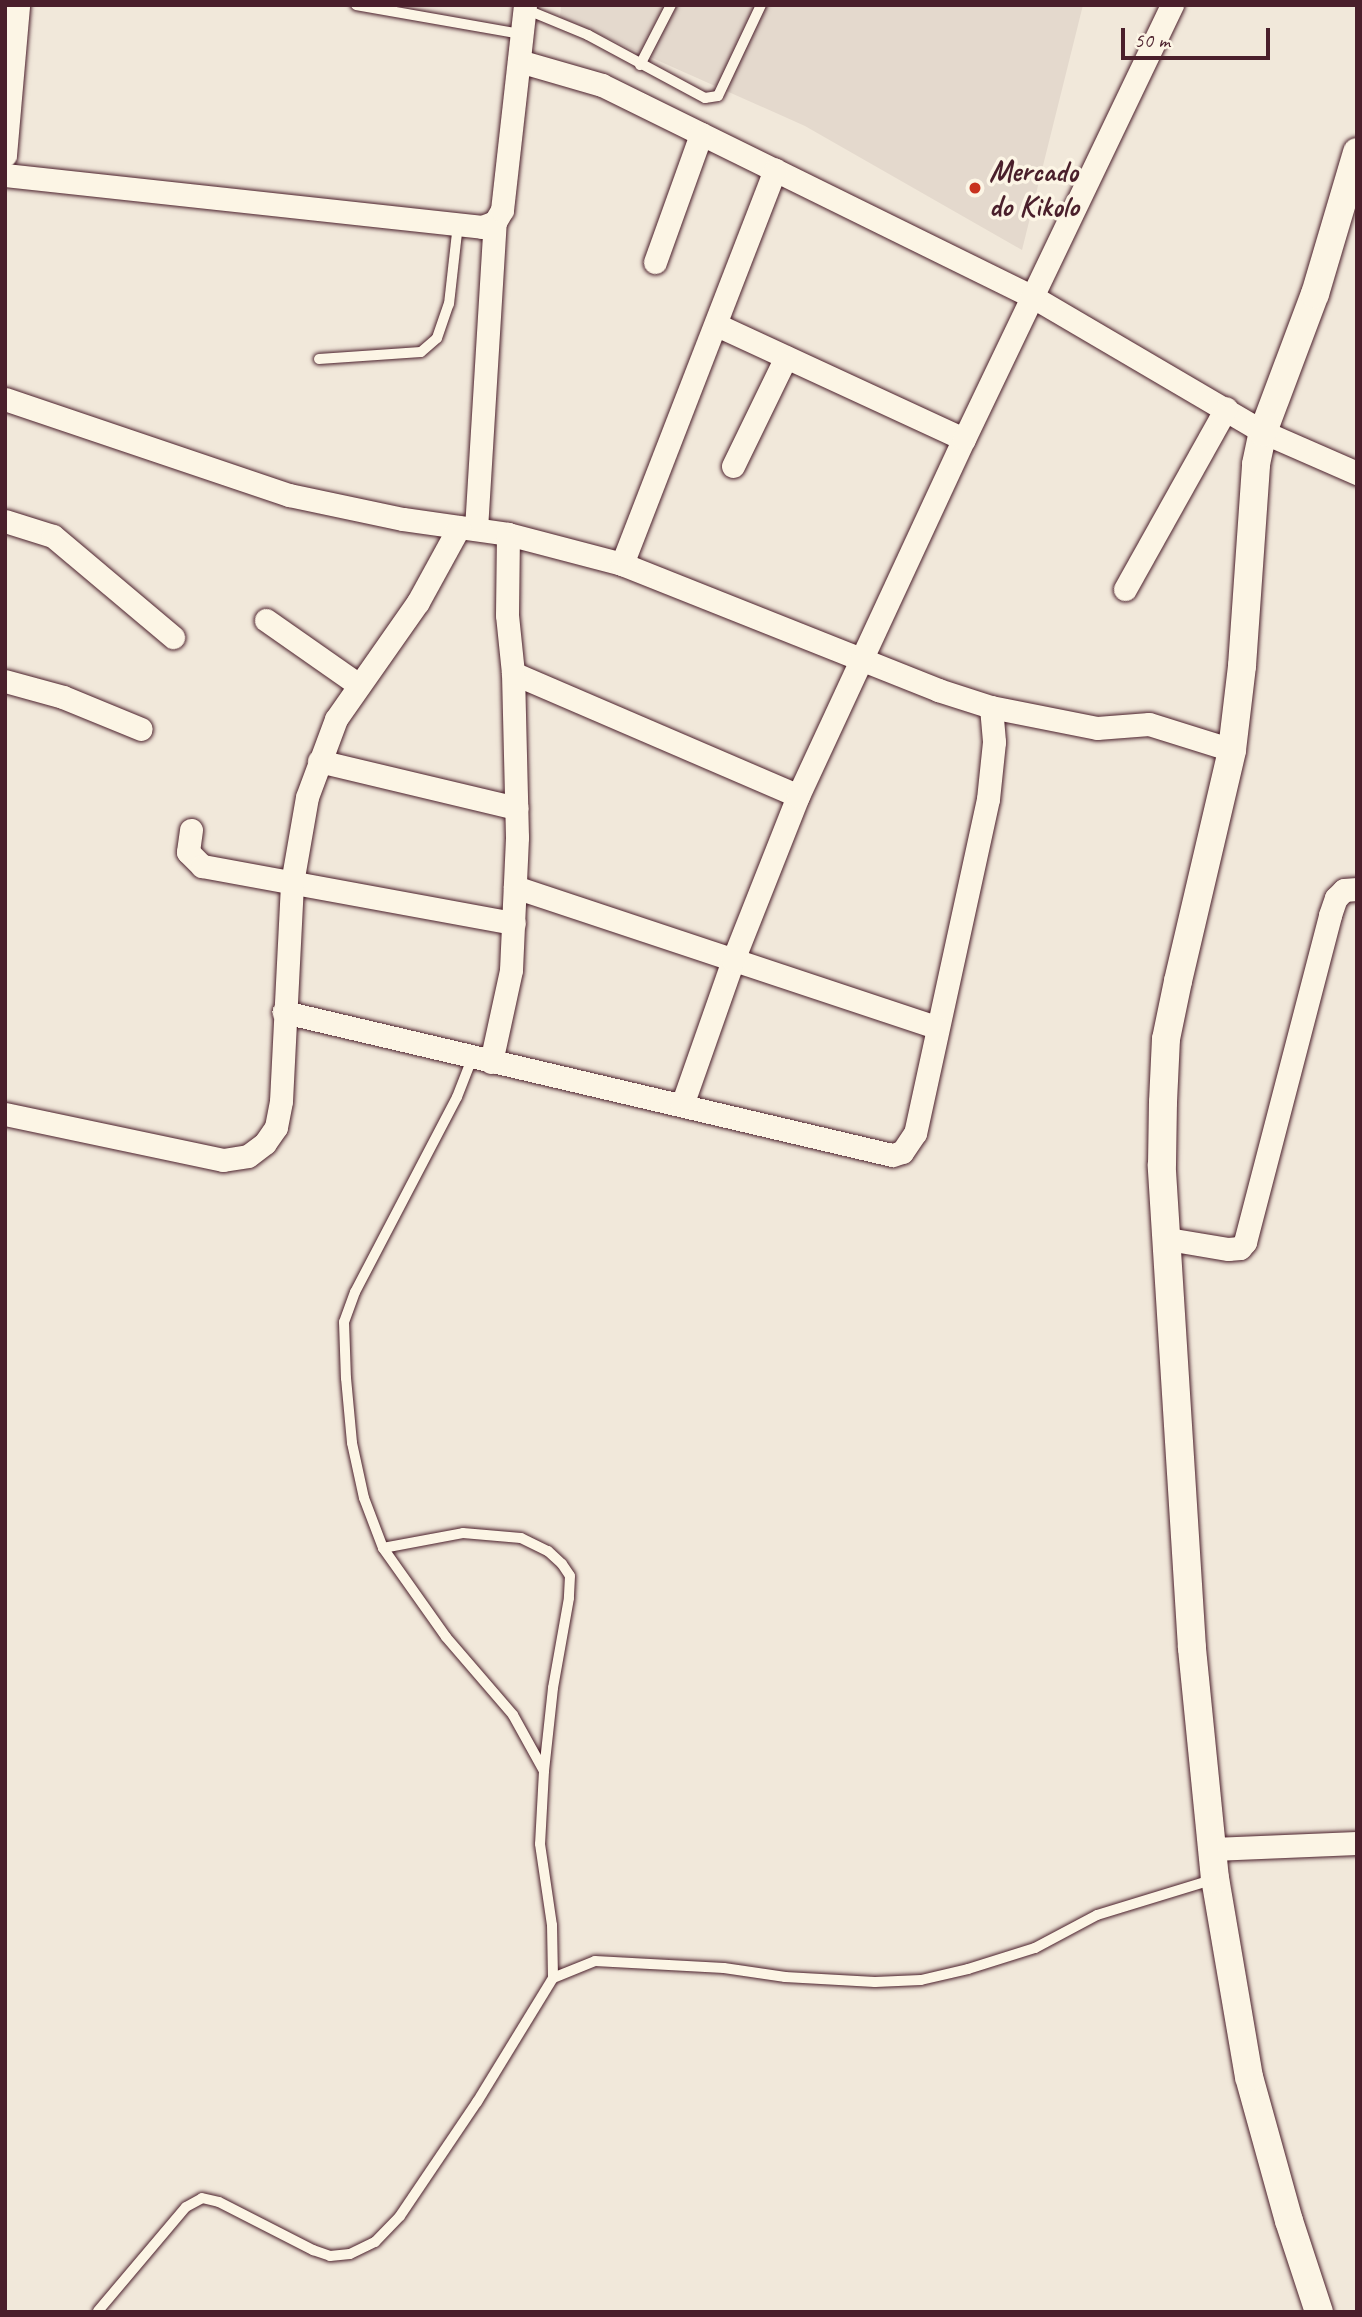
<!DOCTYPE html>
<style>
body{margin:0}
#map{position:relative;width:1362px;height:2317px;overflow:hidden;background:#f1e8da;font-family:Caveat,sans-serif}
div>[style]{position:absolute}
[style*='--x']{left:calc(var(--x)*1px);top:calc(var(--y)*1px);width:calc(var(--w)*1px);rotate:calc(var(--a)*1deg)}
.built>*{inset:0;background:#e4d9cd}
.roads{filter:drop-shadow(0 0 2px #4a1f2b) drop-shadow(0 0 2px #4a1f2b)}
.service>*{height:10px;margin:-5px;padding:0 5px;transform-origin:5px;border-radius:5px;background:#fcf5e5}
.minor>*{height:23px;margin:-11.5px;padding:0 11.5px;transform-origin:11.5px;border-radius:11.5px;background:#fcf5e5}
.tertiary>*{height:28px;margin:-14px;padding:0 14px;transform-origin:14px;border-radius:14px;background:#fcf5e5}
.dots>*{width:19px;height:19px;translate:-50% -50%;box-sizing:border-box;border:4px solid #fcf5e5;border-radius:50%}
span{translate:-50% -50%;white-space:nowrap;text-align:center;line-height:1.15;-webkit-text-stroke:7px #fcf5e5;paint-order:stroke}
.poi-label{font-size:30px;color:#4a1f2b;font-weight:700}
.left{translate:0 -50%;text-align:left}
.frame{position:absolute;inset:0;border:7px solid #4a1f2b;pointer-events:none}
.scale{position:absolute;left:1121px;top:28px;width:149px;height:32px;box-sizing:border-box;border:4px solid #4a1f2b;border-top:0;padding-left:9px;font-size:21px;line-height:24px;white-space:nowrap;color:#4a1f2b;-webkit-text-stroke:5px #fcf5e5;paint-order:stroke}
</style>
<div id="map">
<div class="built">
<i style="clip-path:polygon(561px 5px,1083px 5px,1022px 250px,805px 126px,560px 17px)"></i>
</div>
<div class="roads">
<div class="service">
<i style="--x:356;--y:5;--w:168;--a:10"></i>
<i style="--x:525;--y:9;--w:68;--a:22.4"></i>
<i style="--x:588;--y:35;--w:133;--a:28.3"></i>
<i style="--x:705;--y:98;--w:13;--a:-9"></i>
<i style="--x:718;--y:96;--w:101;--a:-64.7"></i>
<i style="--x:640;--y:65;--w:68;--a:-62.7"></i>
<i style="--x:319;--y:359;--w:102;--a:-3.9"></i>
<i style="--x:421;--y:352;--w:21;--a:-41"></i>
<i style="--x:437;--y:338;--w:36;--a:-71"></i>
<i style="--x:449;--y:304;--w:81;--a:-83.6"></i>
<i style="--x:473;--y:1056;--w:44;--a:111.3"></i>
<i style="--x:457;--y:1097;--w:220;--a:117.6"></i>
<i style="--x:355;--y:1292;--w:32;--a:110"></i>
<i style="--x:344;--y:1322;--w:56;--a:88"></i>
<i style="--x:346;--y:1378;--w:65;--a:84.7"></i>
<i style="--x:352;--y:1443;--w:56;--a:77.7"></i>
<i style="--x:364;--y:1498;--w:53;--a:69.2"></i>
<i style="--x:383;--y:1548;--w:109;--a:54.7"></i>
<i style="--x:446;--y:1637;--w:103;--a:49.3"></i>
<i style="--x:513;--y:1715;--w:64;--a:61"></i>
<i style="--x:544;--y:1771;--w:73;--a:93.1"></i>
<i style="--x:540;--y:1844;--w:82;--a:81.6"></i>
<i style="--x:552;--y:1925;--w:53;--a:88.9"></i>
<i style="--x:553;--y:1978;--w:45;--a:-22"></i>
<i style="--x:595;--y:1961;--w:129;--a:3.1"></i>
<i style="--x:724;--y:1968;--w:62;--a:8.4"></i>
<i style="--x:785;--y:1977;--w:90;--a:3.2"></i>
<i style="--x:875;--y:1982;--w:46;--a:-2.5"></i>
<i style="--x:921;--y:1980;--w:48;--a:-13.2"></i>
<i style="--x:968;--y:1969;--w:70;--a:-17.4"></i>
<i style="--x:1035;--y:1948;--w:70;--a:-28"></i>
<i style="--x:1097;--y:1915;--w:123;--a:-17"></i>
<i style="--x:383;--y:1548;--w:81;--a:-10.6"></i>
<i style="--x:463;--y:1533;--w:58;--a:4.9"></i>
<i style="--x:521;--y:1538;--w:30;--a:26"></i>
<i style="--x:548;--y:1551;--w:19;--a:43"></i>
<i style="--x:562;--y:1564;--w:14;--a:56"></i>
<i style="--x:570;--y:1576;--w:22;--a:93"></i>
<i style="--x:569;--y:1598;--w:91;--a:100.1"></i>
<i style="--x:553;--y:1688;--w:83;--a:96.2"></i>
<i style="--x:98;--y:2311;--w:136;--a:-49.8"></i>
<i style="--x:186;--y:2207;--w:18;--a:-29"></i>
<i style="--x:202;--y:2198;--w:17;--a:13"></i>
<i style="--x:219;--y:2202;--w:106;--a:27.1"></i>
<i style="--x:313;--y:2250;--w:18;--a:19"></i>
<i style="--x:330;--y:2256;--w:20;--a:-6"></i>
<i style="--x:350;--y:2254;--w:28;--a:-26"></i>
<i style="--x:375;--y:2242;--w:36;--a:-46"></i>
<i style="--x:400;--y:2216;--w:138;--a:-56"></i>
<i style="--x:477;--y:2102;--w:145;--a:-58.5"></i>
</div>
<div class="minor">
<i style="--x:519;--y:61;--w:86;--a:16.1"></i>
<i style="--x:602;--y:85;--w:193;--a:26.2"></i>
<i style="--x:775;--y:170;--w:288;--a:26.2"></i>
<i style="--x:1033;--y:297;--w:267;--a:30.4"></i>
<i style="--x:1263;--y:432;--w:103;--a:23.6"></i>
<i style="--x:5;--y:155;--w:151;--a:-85"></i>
<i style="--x:5;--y:175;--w:480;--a:6.2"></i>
<i style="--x:482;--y:227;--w:14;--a:-21"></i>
<i style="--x:655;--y:262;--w:136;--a:-70.2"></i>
<i style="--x:717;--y:325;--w:272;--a:24.8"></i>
<i style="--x:5;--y:399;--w:300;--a:18.7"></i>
<i style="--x:289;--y:495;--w:116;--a:11.9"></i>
<i style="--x:403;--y:519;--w:106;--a:8.1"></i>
<i style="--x:508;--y:534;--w:118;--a:14.7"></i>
<i style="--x:622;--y:564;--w:340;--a:21.7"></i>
<i style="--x:938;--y:690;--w:56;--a:17.8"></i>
<i style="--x:991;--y:707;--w:35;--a:85"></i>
<i style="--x:994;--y:742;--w:57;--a:96"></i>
<i style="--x:988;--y:799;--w:342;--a:102.3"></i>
<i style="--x:915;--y:1133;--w:23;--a:124"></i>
<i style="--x:902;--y:1152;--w:10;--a:163"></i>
<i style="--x:892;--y:1155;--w:625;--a:-166.76"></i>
<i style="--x:733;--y:466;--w:121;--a:-64.1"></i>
<i style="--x:5;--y:521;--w:50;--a:17.4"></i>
<i style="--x:53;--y:536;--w:157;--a:40.1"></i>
<i style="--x:476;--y:529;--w:308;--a:-86.5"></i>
<i style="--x:495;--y:222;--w:14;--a:-60"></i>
<i style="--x:502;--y:210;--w:206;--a:-83.6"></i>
<i style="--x:622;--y:564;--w:423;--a:-68.8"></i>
<i style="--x:1125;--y:589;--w:207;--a:-60.8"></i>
<i style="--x:266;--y:620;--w:113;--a:35"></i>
<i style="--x:513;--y:673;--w:310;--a:23.3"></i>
<i style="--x:5;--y:681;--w:60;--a:15.4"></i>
<i style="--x:63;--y:697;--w:84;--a:22.3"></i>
<i style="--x:991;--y:707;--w:108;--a:11.2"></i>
<i style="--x:1097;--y:728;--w:52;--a:-4.4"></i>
<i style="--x:1149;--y:724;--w:87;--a:17.4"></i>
<i style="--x:319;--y:761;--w:203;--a:13.4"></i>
<i style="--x:191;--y:830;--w:22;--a:98"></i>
<i style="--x:188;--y:852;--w:20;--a:45"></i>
<i style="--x:202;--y:866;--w:317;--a:10.4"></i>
<i style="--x:515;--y:887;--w:445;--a:18.4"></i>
<i style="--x:491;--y:1062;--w:94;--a:-77.7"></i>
<i style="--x:511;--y:970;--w:133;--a:-87.4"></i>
<i style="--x:517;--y:837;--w:164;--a:-91.4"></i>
<i style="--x:513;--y:673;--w:58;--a:-95.9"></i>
<i style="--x:507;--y:615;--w:81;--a:-89.3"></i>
<i style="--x:682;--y:1105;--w:154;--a:-70.6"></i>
<i style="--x:733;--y:960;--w:176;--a:-68.4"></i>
<i style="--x:798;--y:796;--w:394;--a:-65.1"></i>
<i style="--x:964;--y:439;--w:481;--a:-64.4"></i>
<i style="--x:5;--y:1114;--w:223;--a:11.9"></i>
<i style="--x:223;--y:1160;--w:25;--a:-9"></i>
<i style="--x:248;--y:1156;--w:21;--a:-37"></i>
<i style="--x:265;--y:1143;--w:19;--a:-55"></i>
<i style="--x:276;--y:1127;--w:26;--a:-79"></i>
<i style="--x:281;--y:1101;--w:218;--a:-87.1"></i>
<i style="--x:292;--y:883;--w:87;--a:-80.1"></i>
<i style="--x:307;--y:797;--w:83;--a:-69.6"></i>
<i style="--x:336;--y:719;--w:143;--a:-55"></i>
<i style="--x:418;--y:602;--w:85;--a:-61.3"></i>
<i style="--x:1168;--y:1239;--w:61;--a:9.5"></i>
<i style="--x:1228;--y:1249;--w:12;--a:-5"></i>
<i style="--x:1240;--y:1248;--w:8;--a:-50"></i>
<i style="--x:1245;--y:1242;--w:338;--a:-75.4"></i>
<i style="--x:1330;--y:915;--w:18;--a:-71"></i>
<i style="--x:1336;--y:898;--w:11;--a:-45"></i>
<i style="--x:1344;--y:890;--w:13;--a:-4"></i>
<i style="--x:1212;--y:1849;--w:145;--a:-2.4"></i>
</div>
<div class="tertiary">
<i style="--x:1319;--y:2312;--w:96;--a:-108.2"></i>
<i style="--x:1289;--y:2221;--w:149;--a:-105.5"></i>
<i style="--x:1249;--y:2077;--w:201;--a:-99.7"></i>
<i style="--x:1215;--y:1879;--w:232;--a:-95.7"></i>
<i style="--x:1192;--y:1648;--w:484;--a:-93.6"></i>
<i style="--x:1162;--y:1165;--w:63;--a:-89.1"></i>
<i style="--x:1163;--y:1102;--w:63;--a:-87.3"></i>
<i style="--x:1166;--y:1039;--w:59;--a:-78.3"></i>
<i style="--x:1178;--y:981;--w:237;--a:-76.8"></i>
<i style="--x:1232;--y:750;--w:85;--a:-83.2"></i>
<i style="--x:1242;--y:666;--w:202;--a:-86"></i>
<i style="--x:1256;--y:464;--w:33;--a:-78"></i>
<i style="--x:1263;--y:432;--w:147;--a:-69.4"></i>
<i style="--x:1315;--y:294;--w:148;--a:-73.5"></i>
</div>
</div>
<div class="dots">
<i style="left:975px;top:188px;background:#c8321e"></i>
</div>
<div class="poi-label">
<span class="left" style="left:989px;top:188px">Mercado<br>do Kikolo</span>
</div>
<div class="frame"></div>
<div class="scale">50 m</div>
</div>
